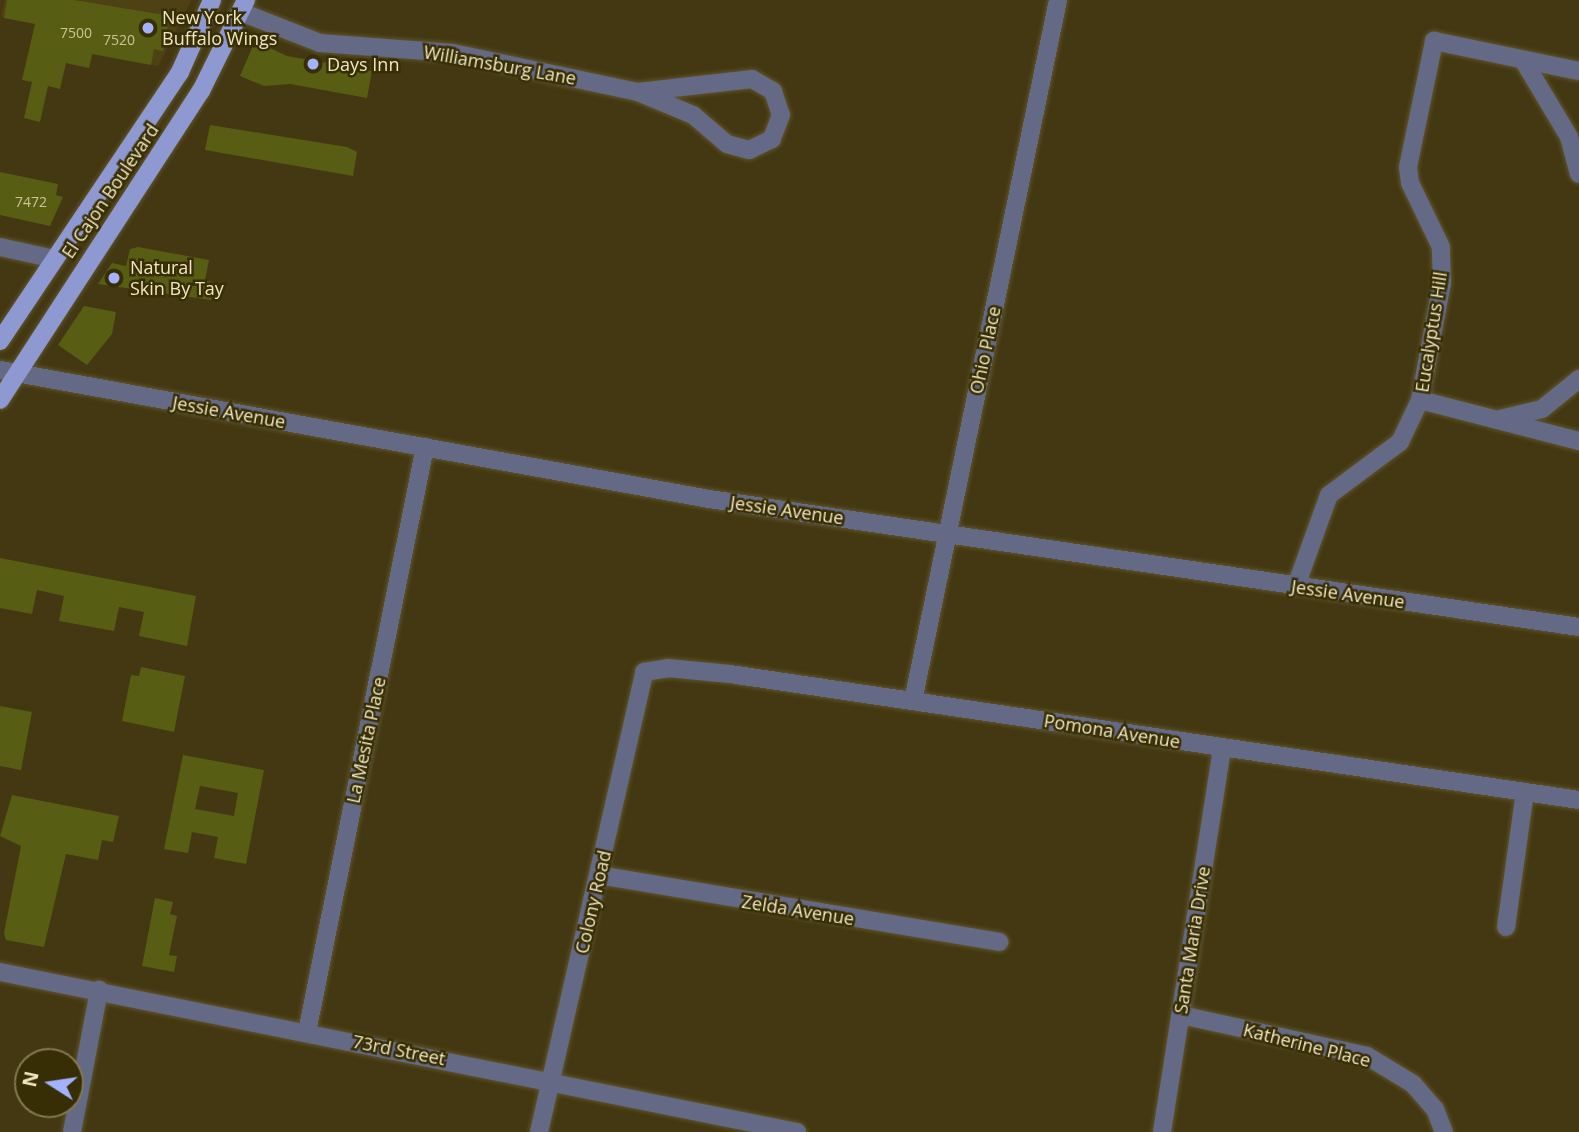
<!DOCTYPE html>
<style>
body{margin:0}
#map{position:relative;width:1579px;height:1132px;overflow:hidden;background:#433811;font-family:"Open Sans",sans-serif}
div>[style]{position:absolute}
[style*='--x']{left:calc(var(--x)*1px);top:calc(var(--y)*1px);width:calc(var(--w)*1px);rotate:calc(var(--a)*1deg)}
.built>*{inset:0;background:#4e4215}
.building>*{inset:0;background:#585d14}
.roads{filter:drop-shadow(0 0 2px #5f542d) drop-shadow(0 0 2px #5f542d)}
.minor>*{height:18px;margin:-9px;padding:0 9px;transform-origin:9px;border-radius:9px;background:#646a85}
.tertiary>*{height:18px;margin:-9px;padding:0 9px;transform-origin:9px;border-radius:9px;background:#646a85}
.primary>*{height:18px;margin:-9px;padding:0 9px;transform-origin:9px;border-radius:9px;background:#8d99d0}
.dots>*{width:19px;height:19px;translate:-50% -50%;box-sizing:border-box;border:4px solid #382e05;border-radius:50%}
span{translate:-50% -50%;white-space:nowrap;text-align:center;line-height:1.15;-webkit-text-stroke:5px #382e05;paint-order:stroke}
.number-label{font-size:14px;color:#cac496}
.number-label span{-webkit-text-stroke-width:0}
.poi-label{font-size:18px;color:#f0e6c2}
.left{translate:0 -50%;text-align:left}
.street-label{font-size:18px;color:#f0e6c2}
.north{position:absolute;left:14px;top:1048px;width:70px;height:70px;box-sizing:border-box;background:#382e05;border:2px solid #827851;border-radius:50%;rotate:282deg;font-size:19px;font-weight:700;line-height:28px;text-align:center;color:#f0e6c2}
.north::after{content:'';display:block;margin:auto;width:24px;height:32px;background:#a2b2fd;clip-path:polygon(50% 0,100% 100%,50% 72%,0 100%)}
</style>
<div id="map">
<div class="built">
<i style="clip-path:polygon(5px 0,191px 0,158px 66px,93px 54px,89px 68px,68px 64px,74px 31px,1px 17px)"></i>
</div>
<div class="building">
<i style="clip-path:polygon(7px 0,74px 0,170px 16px,163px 51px,154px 49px,151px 65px,92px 54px,89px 68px,66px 63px,60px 89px,48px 86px,40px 122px,24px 118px,32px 82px,22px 80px,35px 24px,4px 18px)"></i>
<i style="clip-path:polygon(255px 41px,287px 56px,372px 71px,367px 98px,290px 84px,264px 86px,240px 76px)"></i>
<i style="clip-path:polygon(210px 125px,347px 147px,357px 152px,353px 176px,205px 150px)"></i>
<i style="clip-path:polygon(0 172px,58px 184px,56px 195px,63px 197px,50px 226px,0 215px)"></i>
<i style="clip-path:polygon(138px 247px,209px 260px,205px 280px,215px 283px,211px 300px,98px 284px,112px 263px,126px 266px,130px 249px)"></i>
<i style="clip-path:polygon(84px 306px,116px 312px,112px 334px,87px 365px,58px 345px)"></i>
<i style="clip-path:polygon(0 558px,196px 596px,187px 646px,139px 636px,144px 612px,119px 607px,114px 631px,59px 621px,64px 596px,37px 590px,32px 614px,0 608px)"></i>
<i style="clip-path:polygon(141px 667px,185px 676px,174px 732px,122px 721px,131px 675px,139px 676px)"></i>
<i style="clip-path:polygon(0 706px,32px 712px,21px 770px,0 766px)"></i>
<i style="clip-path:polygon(evenodd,183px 755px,264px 770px,246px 864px,214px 858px,218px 837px,192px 832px,188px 853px,164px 849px,183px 755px,200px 786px,238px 793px,234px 816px,195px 809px,200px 786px)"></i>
<i style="clip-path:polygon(12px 795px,119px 816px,113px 842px,102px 840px,98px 860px,66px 854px,44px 947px,6px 940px,4px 933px,21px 846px,0 836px)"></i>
<i style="clip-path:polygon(155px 898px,173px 902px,170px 914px,177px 916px,169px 955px,177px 956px,174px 972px,142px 966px)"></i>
</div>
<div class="roads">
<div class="minor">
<i style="--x:241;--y:12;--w:85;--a:21.4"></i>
<i style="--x:320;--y:43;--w:133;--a:4.3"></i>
<i style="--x:453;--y:53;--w:189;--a:11.9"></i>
<i style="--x:1523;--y:60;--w:90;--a:59.1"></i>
<i style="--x:1569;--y:137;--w:38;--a:75"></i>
<i style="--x:752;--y:79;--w:24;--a:30"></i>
<i style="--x:773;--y:91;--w:25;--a:72"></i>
<i style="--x:781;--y:115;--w:26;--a:111"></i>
<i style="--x:772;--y:139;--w:25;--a:154"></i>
<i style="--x:749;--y:150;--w:23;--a:-165"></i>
<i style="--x:727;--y:144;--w:45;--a:-139.5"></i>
<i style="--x:693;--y:115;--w:60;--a:-157.3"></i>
<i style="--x:638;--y:92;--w:115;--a:-6.5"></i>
<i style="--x:0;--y:247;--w:56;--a:12.3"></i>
<i style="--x:1420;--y:400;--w:164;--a:14.5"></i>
<i style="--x:1500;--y:419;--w:43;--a:-13.4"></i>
<i style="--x:1542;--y:409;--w:48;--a:-39"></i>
<i style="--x:1296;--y:586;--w:97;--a:-70.1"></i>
<i style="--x:1329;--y:495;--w:89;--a:-36.7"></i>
<i style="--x:1400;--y:442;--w:47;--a:-64.5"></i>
<i style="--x:1420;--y:400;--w:119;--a:-79.4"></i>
<i style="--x:1442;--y:283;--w:36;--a:-92"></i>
<i style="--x:1441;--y:247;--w:71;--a:-115.8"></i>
<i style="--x:1410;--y:183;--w:16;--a:-97"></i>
<i style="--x:1408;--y:167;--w:129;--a:-78.3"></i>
<i style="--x:1434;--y:41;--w:148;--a:11.7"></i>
<i style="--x:913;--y:701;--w:716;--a:-78.31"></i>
<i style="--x:599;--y:875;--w:406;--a:9.5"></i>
<i style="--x:1506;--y:927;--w:136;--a:-82"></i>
<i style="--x:0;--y:972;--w:813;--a:11.35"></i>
<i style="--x:1181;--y:1015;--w:190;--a:12.4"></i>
<i style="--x:1367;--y:1056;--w:54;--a:31.3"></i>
<i style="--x:1413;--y:1084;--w:33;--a:49"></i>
<i style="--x:1435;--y:1109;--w:25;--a:69"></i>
<i style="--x:307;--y:1032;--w:597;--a:-78.6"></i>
<i style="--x:72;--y:1132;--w:145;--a:-79.2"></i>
<i style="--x:1162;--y:1132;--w:389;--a:-81.1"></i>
</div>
<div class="tertiary">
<i style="--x:0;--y:370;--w:721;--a:10.31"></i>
<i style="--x:709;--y:499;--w:879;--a:8.37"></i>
<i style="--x:539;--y:1132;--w:472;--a:-77.1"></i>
<i style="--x:644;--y:672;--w:24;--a:-9"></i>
<i style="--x:668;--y:668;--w:62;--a:5.5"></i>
<i style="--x:730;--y:674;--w:858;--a:8.44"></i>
</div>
<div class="primary">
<i style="--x:0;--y:341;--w:324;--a:-56.2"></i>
<i style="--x:180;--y:72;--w:79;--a:-66"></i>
<i style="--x:0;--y:400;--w:369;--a:-57"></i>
<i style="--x:201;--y:91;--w:102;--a:-63.7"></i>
</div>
</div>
<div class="dots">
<i style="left:148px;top:28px;background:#a2b2fd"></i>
<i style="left:313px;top:64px;background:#a2b2fd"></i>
<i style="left:114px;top:278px;background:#a2b2fd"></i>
</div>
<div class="number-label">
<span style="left:76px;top:33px">7500</span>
<span style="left:119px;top:40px">7520</span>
<span style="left:31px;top:202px">7472</span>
</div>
<div class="poi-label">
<span class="left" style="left:162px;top:28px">New York<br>Buffalo Wings</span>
<span class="left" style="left:327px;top:64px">Days Inn</span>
<span class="left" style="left:130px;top:278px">Natural<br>Skin By Tay</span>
</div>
<div class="street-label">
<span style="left:500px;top:65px;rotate:10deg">Williamsburg Lane</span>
<span style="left:110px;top:191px;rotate:-56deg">El Cajon Boulevard</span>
<span style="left:1431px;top:332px;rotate:-81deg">Eucalyptus Hill</span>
<span style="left:985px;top:350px;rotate:-78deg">Ohio Place</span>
<span style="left:229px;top:412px;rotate:10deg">Jessie Avenue</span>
<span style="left:787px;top:510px;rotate:8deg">Jessie Avenue</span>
<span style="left:1348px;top:594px;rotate:8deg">Jessie Avenue</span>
<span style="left:1112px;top:731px;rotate:9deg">Pomona Avenue</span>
<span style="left:366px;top:740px;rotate:-78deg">La Mesita Place</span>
<span style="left:593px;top:902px;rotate:-77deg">Colony Road</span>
<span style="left:798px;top:910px;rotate:9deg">Zelda Avenue</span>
<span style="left:1192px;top:940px;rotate:-81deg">Santa Maria Drive</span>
<span style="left:1307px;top:1045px;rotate:14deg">Katherine Place</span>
<span style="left:399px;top:1050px;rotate:11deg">73rd Street</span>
</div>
<div class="north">N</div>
</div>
